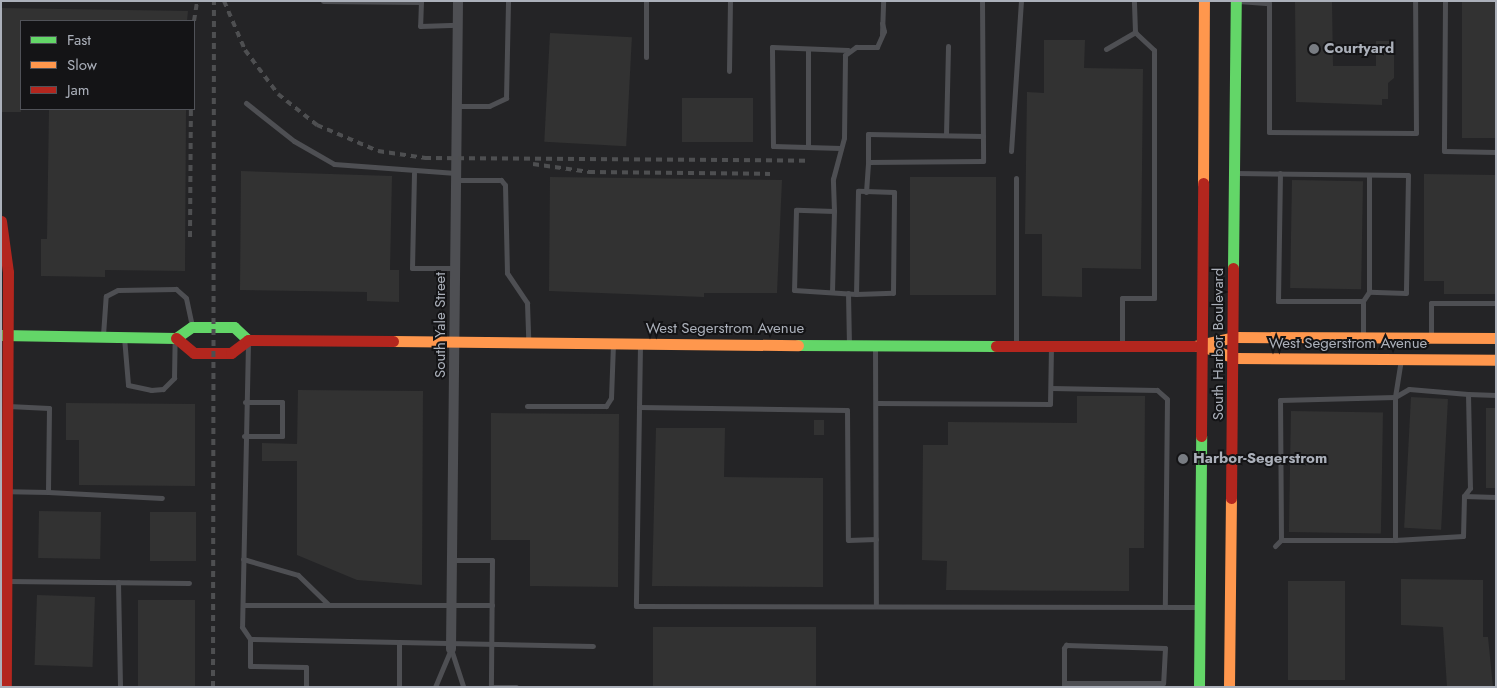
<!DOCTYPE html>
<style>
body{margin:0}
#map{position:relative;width:1497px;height:688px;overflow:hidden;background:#1a1a1a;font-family:Jost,sans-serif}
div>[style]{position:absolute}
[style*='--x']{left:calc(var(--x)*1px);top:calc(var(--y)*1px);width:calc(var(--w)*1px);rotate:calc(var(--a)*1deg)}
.built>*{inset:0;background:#242426}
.building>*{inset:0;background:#323232;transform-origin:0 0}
.lane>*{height:5px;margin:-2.5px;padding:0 2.5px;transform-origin:2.5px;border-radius:2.5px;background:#4e4f53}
.street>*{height:10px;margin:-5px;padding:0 5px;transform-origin:5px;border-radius:5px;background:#4e4f53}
.fast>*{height:11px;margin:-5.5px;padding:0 5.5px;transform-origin:5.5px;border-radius:5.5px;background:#63d668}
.slow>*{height:11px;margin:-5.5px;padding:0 5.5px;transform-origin:5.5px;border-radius:5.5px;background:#ff974d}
.jam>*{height:11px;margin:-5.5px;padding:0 5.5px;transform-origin:5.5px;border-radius:5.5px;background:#b3261e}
.rail>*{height:4px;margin-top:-2px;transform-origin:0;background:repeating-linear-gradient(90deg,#4e4f51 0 6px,transparent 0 11px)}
.dots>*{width:14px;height:14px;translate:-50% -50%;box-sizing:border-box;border:2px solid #141416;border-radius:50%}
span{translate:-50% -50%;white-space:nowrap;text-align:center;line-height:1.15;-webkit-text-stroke:4px #141416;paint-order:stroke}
.poi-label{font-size:15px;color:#abb0ba;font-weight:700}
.left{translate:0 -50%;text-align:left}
.street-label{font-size:15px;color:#abb0ba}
.frame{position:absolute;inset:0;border:2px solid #abb0ba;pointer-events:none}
.legend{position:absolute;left:20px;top:20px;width:175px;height:90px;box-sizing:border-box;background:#141416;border:1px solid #505258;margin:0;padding:6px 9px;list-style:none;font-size:15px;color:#abb0ba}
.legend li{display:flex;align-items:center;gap:10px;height:25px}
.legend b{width:25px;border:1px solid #505258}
</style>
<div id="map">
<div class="built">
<i style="clip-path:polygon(evenodd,1px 1px,1496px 1px,1496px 687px,1px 687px,1px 1px,21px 21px,194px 21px,194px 109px,21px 109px,21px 21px)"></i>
</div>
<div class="building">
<i style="clip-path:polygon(1295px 1px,1332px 1px,1333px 66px,1376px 66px,1376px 41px,1394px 41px,1394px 78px,1388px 83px,1388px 99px,1382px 99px,1382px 105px,1296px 102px)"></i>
<i style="left:1462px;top:2px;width:34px;height:136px"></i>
<i style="clip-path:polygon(1px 8px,188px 11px,187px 21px,21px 21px,21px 112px,1px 112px)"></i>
<i style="left:550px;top:33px;width:82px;height:109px;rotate:3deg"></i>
<i style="clip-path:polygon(1044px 40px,1085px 40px,1084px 68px,1143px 69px,1141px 269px,1082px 268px,1082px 297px,1042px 296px,1042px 234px,1025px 234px,1027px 92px,1044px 93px)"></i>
<i style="left:682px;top:98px;width:71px;height:44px"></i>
<i style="clip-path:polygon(49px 109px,186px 109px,185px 271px,105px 270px,105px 277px,41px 276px,41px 239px,47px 239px)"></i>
<i style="clip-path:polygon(241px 171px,392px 176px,390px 270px,399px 270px,399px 302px,367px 301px,367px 292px,240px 290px)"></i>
<i style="clip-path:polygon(1424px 174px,1496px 175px,1496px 294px,1444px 294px,1444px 281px,1424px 281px)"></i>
<i style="clip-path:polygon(550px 177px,782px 180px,777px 293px,704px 293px,704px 297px,549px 291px)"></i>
<i style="left:910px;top:177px;width:86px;height:118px"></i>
<i style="left:1292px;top:180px;width:71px;height:108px;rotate:1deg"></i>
<i style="clip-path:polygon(298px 390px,423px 391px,422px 585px,357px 580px,297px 555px,297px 461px,262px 461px,262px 443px,297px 444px)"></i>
<i style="clip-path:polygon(1077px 396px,1145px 396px,1144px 548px,1129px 548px,1129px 591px,946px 590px,947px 561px,922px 560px,923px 445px,948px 445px,948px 422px,1077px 423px)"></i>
<i style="left:1411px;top:397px;width:37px;height:131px;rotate:3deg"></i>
<i style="clip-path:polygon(66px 403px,195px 404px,195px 486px,79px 485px,79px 440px,66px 440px)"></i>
<i style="left:1486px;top:408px;width:10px;height:80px"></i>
<i style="left:1291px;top:411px;width:92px;height:121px;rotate:1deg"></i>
<i style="clip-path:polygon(491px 413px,619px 414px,618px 587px,530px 586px,530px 540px,491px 540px)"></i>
<i style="left:814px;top:420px;width:10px;height:15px"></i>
<i style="clip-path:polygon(656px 428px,725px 428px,724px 477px,823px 478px,823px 587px,652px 586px)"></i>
<i style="left:39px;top:511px;width:62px;height:47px;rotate:1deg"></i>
<i style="left:150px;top:512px;width:46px;height:49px"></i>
<i style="clip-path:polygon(1401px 579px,1483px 580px,1483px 637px,1488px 637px,1493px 687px,1447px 687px,1443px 627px,1401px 625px)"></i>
<i style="left:1288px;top:581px;width:57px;height:99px"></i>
<i style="left:37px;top:595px;width:58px;height:70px;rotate:2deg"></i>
<i style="left:138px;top:600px;width:57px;height:87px"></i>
<i style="left:653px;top:627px;width:163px;height:60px"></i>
</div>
<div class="lane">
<i style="--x:323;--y:1;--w:98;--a:0.6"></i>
<i style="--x:421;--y:1;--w:25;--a:92"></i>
<i style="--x:420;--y:26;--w:38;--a:-2"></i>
<i style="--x:982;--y:1;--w:160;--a:89.6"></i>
<i style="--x:983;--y:161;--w:115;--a:179.5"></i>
<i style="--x:868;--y:162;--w:28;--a:-90"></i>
<i style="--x:868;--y:134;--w:115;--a:1"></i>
<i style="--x:1238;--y:1;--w:31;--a:4"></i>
<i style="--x:1269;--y:3;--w:129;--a:90"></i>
<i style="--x:1269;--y:132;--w:147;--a:0.4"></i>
<i style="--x:1416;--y:133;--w:132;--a:-90.4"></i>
<i style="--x:1445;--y:1;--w:150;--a:90.4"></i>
<i style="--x:1444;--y:151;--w:52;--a:1.1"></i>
<i style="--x:882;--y:34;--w:33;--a:-88"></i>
<i style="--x:808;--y:49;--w:98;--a:90"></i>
<i style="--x:1106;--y:49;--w:34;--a:-30"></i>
<i style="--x:646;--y:57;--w:56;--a:-90"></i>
<i style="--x:729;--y:71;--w:70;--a:-89.2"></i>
<i style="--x:246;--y:103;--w:61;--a:38.4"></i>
<i style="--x:294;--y:141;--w:46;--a:29.9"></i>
<i style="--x:334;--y:164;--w:122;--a:4.2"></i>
<i style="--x:457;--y:106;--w:32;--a:0"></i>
<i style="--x:489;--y:106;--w:19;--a:-25"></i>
<i style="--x:506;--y:98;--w:97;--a:-88.8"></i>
<i style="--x:946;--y:135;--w:89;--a:-88.7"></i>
<i style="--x:841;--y:148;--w:68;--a:-178.3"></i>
<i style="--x:773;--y:146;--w:99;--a:-90.6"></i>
<i style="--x:772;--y:47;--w:76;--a:2.3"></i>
<i style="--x:1011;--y:151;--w:150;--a:-86.2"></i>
<i style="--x:414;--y:173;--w:95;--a:91.2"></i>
<i style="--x:412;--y:268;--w:43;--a:0"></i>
<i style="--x:1236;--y:173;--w:172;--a:0.7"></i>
<i style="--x:1408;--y:175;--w:118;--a:91"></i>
<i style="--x:1406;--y:293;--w:37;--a:-178"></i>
<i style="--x:1369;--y:292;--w:11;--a:124"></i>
<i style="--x:1363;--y:301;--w:34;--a:90"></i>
<i style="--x:1280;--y:173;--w:128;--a:90.9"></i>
<i style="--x:1278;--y:301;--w:85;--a:0"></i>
<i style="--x:1369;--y:175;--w:117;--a:90"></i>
<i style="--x:1016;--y:178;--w:167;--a:90"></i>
<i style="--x:457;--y:180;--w:44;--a:0"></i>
<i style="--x:501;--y:180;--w:6;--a:51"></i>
<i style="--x:505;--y:185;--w:88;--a:88.7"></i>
<i style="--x:507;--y:273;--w:36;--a:56"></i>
<i style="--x:527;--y:303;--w:38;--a:88"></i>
<i style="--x:866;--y:192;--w:30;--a:-86"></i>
<i style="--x:834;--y:211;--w:32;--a:-92"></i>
<i style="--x:833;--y:179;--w:42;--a:-75"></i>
<i style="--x:844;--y:138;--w:83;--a:-89.3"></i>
<i style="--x:845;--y:55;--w:14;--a:-36"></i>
<i style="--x:856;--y:47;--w:21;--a:0"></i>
<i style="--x:877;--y:47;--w:17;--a:-66"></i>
<i style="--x:884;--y:31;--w:8;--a:-104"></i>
<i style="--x:832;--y:292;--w:81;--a:-88.6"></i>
<i style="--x:834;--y:211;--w:38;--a:-178"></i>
<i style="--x:796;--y:210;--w:80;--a:91.4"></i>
<i style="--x:794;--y:290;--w:62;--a:3.7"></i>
<i style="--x:856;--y:294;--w:37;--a:-2"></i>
<i style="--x:893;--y:293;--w:101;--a:-89.4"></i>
<i style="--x:894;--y:192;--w:36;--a:-178"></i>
<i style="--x:858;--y:191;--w:103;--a:91.1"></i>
<i style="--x:848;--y:293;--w:51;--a:88.9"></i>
<i style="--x:103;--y:335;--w:39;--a:-86"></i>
<i style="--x:106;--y:296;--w:13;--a:-27"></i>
<i style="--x:118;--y:290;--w:58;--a:-1"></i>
<i style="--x:176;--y:289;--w:13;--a:42"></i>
<i style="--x:186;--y:298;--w:30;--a:78"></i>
<i style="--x:124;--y:337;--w:48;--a:85.2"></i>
<i style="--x:128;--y:385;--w:24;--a:12"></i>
<i style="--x:151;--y:390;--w:12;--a:-5"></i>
<i style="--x:163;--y:389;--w:16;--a:-45"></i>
<i style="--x:174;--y:378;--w:39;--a:-89"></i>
<i style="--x:1431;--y:338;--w:35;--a:-90"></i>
<i style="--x:1431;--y:303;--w:65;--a:0"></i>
<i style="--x:248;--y:343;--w:284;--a:91.2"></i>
<i style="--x:242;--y:627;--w:14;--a:56"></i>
<i style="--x:250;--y:639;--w:27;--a:90"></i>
<i style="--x:250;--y:666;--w:56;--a:1"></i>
<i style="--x:306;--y:667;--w:20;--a:90"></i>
<i style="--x:640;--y:345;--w:261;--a:90.9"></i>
<i style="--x:636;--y:606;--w:563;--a:0.1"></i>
<i style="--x:1122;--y:346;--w:48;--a:-90"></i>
<i style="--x:1122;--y:298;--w:32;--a:0"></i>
<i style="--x:1154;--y:298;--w:248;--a:-90"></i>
<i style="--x:1154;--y:50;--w:26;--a:-137"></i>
<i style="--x:1135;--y:32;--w:31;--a:-92"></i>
<i style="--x:875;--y:347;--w:259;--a:89.8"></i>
<i style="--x:1051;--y:388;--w:106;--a:1.1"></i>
<i style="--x:1157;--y:390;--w:13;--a:42"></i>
<i style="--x:1167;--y:399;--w:208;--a:90.6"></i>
<i style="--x:1468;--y:394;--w:28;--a:2"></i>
<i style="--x:876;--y:403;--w:174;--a:0.3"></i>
<i style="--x:1050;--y:404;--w:57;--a:-89"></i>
<i style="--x:8;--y:406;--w:41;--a:2.8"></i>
<i style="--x:49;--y:408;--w:84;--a:90.7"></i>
<i style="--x:48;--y:492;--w:39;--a:-179"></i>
<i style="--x:527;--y:406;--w:79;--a:0"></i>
<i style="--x:606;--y:406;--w:9;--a:-58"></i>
<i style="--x:611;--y:398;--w:55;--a:-87.9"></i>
<i style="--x:639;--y:407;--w:208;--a:0.8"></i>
<i style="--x:847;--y:410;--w:130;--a:89.6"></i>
<i style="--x:848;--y:540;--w:28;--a:-2"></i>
<i style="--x:244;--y:436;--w:38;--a:0"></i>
<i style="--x:282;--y:436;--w:34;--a:-90"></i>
<i style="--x:282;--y:402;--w:37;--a:180"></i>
<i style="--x:48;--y:492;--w:114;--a:3"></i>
<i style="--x:1464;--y:496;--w:32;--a:2"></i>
<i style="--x:1281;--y:540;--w:114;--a:0"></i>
<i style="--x:1395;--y:540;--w:143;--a:-90"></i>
<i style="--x:1395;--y:397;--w:16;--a:-30"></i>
<i style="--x:1409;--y:389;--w:59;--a:4.8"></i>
<i style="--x:1468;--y:394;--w:94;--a:88.8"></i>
<i style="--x:1470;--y:488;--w:10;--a:127"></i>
<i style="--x:1464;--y:496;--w:40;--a:91.4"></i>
<i style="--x:1463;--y:536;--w:68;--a:176.6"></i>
<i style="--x:1275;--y:546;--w:8;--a:-45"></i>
<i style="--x:1281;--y:540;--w:140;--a:-90.4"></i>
<i style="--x:1280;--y:400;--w:115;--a:-1.5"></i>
<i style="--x:1395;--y:397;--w:37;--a:-81"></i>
<i style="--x:243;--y:559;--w:57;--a:16.2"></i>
<i style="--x:298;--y:575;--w:43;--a:44.1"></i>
<i style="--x:452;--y:560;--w:40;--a:0"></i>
<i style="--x:492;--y:560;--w:127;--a:90.5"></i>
<i style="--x:491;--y:687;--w:25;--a:0"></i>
<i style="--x:7;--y:581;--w:182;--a:0.6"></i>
<i style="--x:118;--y:582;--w:105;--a:88.9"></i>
<i style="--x:243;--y:605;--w:249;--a:0"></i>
<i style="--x:250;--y:639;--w:149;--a:1.2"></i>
<i style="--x:399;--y:642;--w:45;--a:90"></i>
<i style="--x:399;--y:642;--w:194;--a:1.2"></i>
<i style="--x:451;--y:649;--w:40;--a:72"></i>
<i style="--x:435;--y:687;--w:41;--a:-67.2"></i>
<i style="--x:1064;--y:687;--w:39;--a:-90"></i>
<i style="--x:1064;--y:648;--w:4;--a:-56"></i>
<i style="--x:1066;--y:645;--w:99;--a:1.7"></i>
<i style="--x:1165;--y:648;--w:35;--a:93"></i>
<i style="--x:1163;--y:683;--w:99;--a:180"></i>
</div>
<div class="street">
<i style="--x:451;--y:649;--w:648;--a:-89.38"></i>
</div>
<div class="fast">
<i style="--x:1233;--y:268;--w:267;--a:-89.4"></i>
<i style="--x:1;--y:335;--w:175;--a:1"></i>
<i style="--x:176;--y:338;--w:19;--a:-35"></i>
<i style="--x:192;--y:327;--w:42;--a:0"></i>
<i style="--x:234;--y:327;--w:19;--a:43"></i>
<i style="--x:798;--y:345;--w:198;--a:0.3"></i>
<i style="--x:1199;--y:687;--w:251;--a:-89.5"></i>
</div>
<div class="slow">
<i style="--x:1203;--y:183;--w:182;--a:-89.7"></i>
<i style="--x:393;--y:341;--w:405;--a:0.6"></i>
<i style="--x:1194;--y:346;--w:42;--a:-12.4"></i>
<i style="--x:1235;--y:337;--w:261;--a:0.2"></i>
<i style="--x:1202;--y:346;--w:35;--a:20"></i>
<i style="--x:1235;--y:358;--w:261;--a:0.4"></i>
<i style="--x:1229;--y:687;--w:189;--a:-89.4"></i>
</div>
<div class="jam">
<i style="--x:1;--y:221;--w:51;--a:82.2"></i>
<i style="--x:8;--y:272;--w:415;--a:90.3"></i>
<i style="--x:176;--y:338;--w:23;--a:40"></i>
<i style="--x:194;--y:353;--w:37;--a:0"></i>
<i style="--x:231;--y:353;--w:21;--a:-37"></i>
<i style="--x:248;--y:340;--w:145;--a:0.4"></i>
<i style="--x:996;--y:346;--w:198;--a:0"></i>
<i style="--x:1201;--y:436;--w:253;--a:-89.5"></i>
<i style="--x:1231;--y:498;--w:230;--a:-89.5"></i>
</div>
<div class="rail">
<i style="--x:224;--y:1;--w:53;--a:66.8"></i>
<i style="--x:245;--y:50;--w:55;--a:53.1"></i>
<i style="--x:278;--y:94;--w:50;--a:38.5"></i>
<i style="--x:317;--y:125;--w:66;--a:23.1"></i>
<i style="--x:378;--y:151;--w:48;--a:8.5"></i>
<i style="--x:425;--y:158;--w:385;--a:0.4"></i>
<i style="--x:194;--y:21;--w:20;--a:-81"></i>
<i style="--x:533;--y:164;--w:57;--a:8.1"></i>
<i style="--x:589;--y:172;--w:181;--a:0.6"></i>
<i style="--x:190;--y:237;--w:128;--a:-89.6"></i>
<i style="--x:213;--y:687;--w:686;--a:-89.92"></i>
</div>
<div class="dots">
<i style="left:1314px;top:49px;background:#787c82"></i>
<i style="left:1183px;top:459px;background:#787c82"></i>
</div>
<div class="poi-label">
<span class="left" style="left:1324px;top:49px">Courtyard</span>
<span class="left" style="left:1193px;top:459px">Harbor-Segerstrom</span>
</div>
<div class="street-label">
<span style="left:441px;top:325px;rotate:-90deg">South Yale Street</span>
<span style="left:725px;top:329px">West Segerstrom Avenue</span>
<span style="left:1219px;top:344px;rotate:-90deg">South Harbor Boulevard</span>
<span style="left:1348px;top:344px">West Segerstrom Avenue</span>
</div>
<div class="frame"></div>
<ul class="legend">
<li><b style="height:6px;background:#63d668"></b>Fast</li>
<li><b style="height:6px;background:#ff974d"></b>Slow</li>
<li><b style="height:6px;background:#b3261e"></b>Jam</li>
</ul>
</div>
